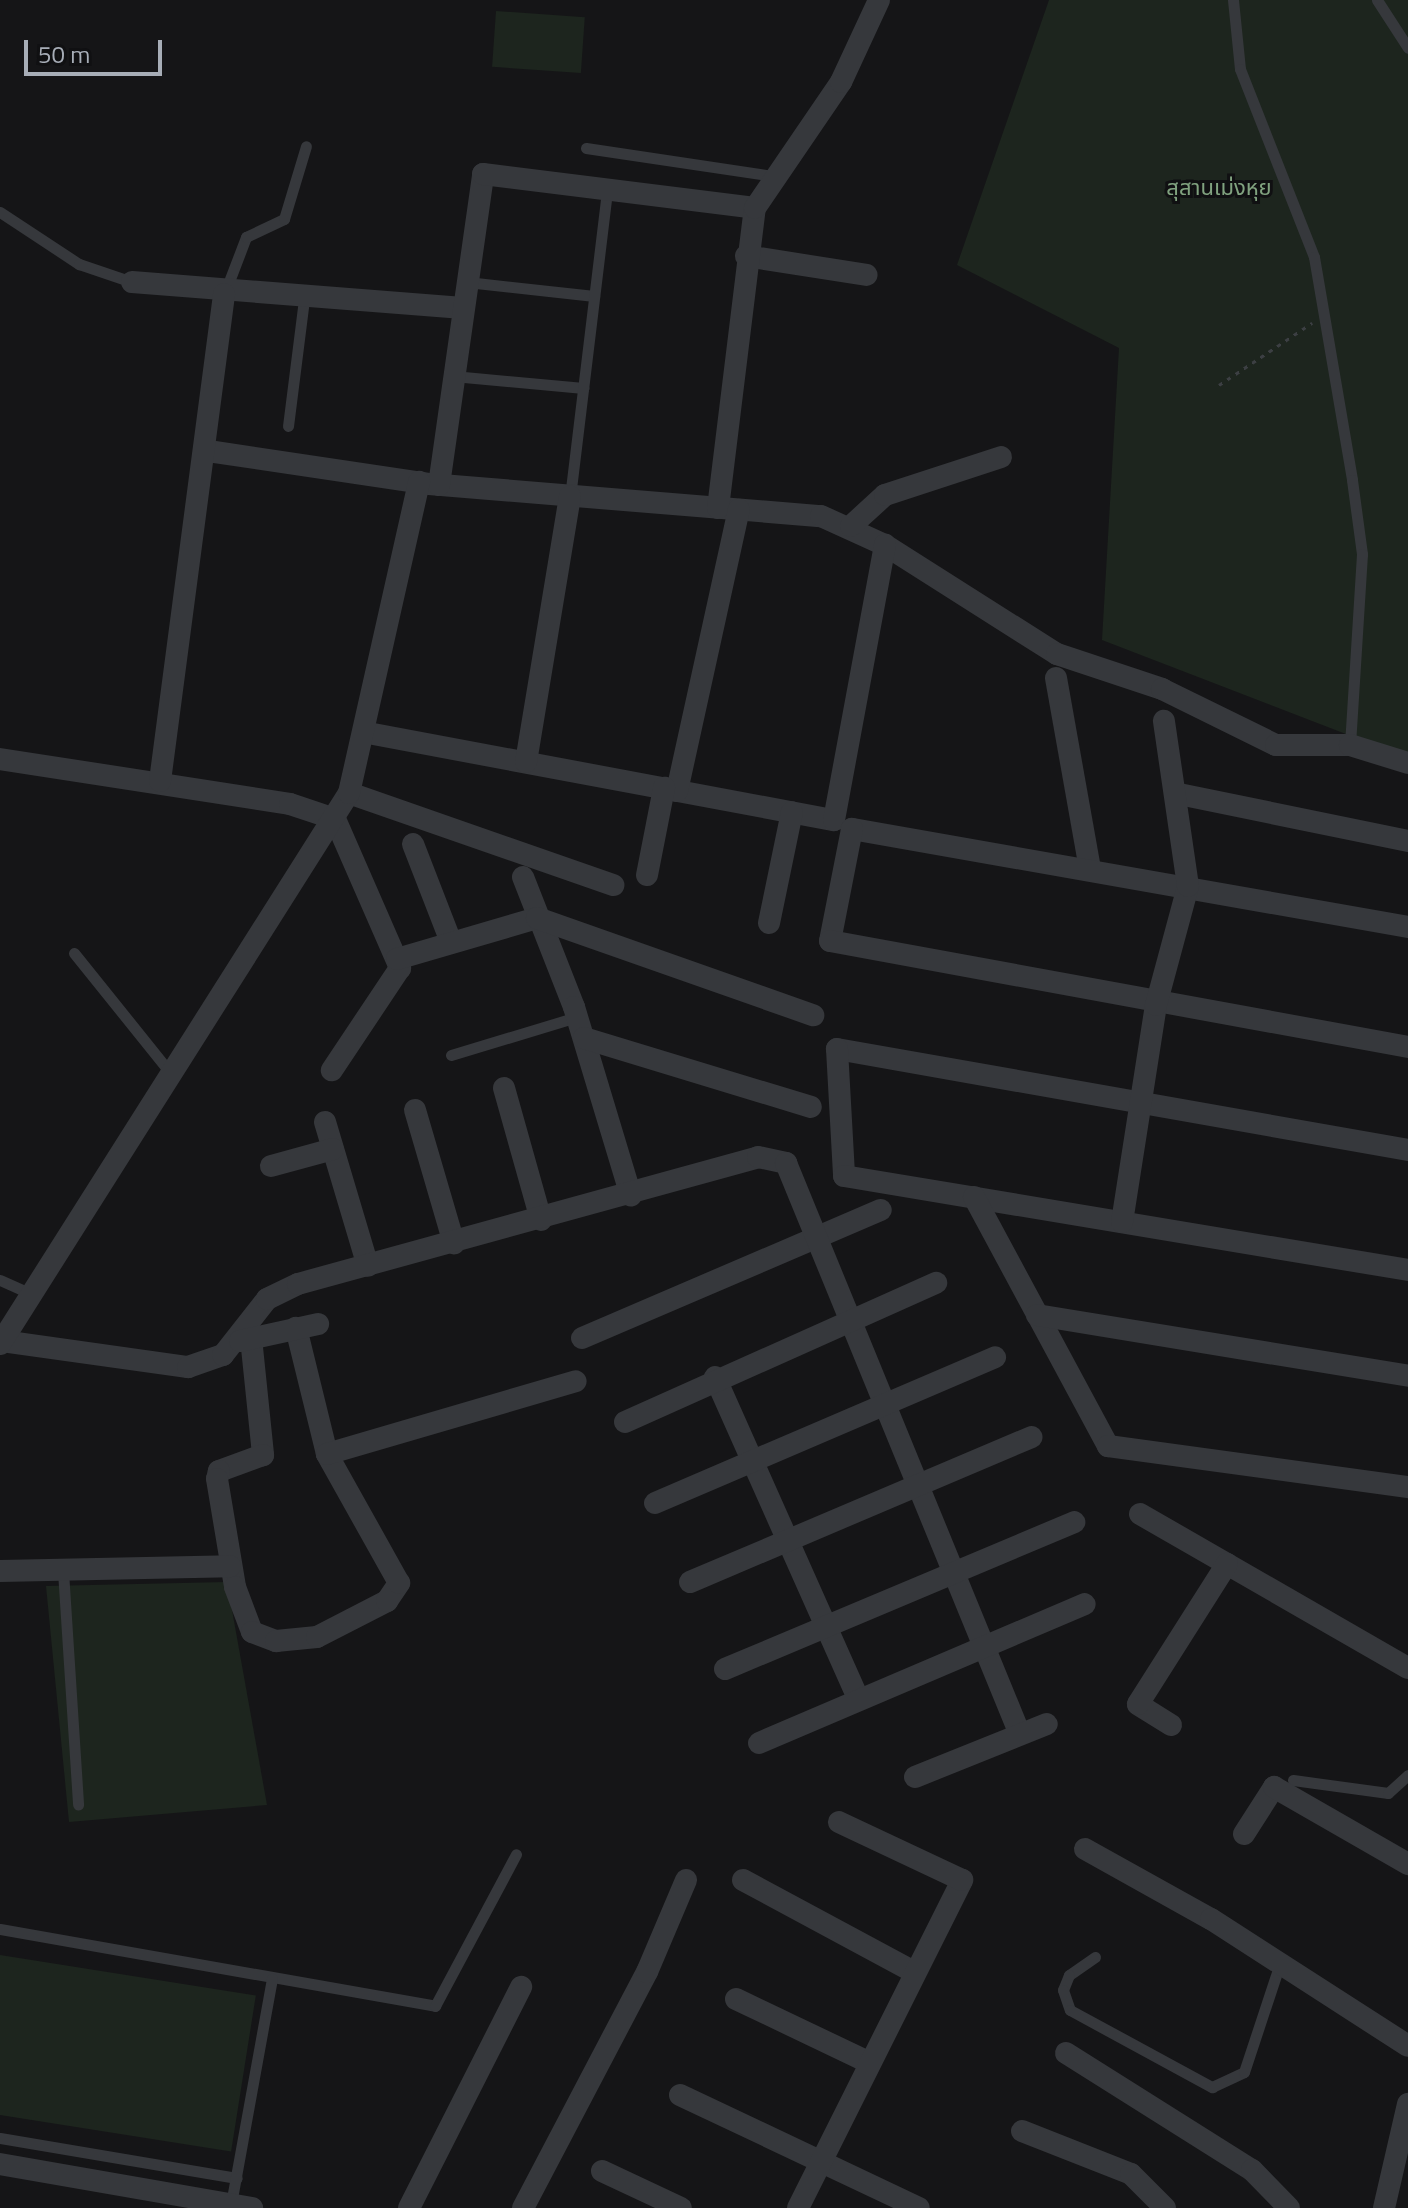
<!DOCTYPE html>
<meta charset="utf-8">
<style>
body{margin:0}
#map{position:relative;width:1408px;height:2208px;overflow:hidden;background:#151517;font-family:"Titillium Web","Noto Sans Thai",sans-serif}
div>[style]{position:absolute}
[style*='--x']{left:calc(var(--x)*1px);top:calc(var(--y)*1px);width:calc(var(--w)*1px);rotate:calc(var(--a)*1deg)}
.green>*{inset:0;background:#1d251e;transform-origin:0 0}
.path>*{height:3px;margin-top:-1.5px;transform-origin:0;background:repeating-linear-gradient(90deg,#3c3f43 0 4px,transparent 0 10px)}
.service>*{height:11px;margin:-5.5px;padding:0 5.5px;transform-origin:5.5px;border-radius:5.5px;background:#36383c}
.minor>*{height:22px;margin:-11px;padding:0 11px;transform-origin:11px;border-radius:11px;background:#36383c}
span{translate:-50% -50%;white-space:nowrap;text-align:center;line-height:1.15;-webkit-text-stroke:6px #101012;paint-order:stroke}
.park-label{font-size:22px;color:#80a27f}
.scale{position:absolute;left:24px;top:40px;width:138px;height:36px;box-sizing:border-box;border:4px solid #a7adb7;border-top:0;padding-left:10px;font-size:24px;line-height:28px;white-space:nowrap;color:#a7adb7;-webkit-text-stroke:6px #101012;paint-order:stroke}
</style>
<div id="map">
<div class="green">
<i style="clip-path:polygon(1049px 0,1408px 0,1408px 758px,1102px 640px,1119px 348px,957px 265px)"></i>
<i style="left:496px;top:11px;width:89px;height:56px;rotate:4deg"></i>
<i style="clip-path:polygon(227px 1582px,267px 1805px,69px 1822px,46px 1586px)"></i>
<i style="left:0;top:1955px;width:259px;height:158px;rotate:9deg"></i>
</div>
<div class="path">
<i style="--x:1219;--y:385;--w:112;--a:-33.7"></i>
</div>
<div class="service">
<i style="--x:1233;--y:0;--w:69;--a:84.2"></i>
<i style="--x:1240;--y:69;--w:202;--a:68.5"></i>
<i style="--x:1314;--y:257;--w:226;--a:80.3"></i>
<i style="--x:1352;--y:480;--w:75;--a:82.3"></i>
<i style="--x:1362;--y:554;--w:191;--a:93.6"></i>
<i style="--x:1377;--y:0;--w:57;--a:57.1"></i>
<i style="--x:586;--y:148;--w:190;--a:8.5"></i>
<i style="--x:0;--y:212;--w:95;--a:33.4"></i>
<i style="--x:79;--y:264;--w:56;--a:18.8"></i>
<i style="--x:467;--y:282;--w:128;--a:6.3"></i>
<i style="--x:225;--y:292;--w:59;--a:-69.1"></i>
<i style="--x:246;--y:237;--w:42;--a:-25.3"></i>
<i style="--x:284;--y:219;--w:76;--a:-73.2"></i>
<i style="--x:453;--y:376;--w:131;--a:5.3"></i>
<i style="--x:288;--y:426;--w:128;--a:-82.8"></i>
<i style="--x:570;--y:497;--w:309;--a:-83.1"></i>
<i style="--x:74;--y:953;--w:156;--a:51.2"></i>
<i style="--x:451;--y:1055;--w:132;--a:-16.8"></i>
<i style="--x:0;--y:1280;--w:35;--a:24"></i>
<i style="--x:63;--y:1571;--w:234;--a:86.3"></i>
<i style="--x:1293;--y:1780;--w:96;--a:7.8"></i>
<i style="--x:1388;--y:1793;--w:27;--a:-42"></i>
<i style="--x:0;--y:1929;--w:442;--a:10"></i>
<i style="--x:435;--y:2006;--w:172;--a:-61.9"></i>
<i style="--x:1095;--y:1957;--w:32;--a:145"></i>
<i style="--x:1069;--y:1975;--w:16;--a:112"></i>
<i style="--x:1063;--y:1990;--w:21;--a:71"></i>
<i style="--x:1070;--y:2010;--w:162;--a:28.5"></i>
<i style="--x:1212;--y:2087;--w:35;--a:-25"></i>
<i style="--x:1244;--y:2072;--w:112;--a:-71.7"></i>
<i style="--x:0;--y:2138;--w:240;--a:9.6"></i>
<i style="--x:231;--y:2204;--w:229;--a:-79.7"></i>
</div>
<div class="minor">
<i style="--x:746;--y:256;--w:122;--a:8.9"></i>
<i style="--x:132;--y:282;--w:332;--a:4.5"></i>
<i style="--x:208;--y:451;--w:223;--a:8.5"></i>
<i style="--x:429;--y:484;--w:393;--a:4.7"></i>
<i style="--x:821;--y:516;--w:70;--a:24.4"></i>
<i style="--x:885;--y:545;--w:204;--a:32.4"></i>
<i style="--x:1057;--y:654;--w:111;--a:18.4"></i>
<i style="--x:1162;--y:689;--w:127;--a:26.2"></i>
<i style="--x:1276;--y:745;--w:74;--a:0"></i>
<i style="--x:1350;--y:745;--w:61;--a:17.2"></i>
<i style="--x:439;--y:485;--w:314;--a:-81.9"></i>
<i style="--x:483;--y:174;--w:274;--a:7.1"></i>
<i style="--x:718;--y:508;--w:302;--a:-83"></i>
<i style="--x:755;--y:208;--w:153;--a:-55.7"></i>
<i style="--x:841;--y:82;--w:90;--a:-65.1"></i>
<i style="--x:851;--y:526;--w:46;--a:-42.4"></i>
<i style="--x:885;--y:495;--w:122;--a:-18.1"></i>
<i style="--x:1056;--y:678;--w:194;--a:79.9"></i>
<i style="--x:368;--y:733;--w:474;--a:10.6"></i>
<i style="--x:834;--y:820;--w:280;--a:-79.5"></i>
<i style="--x:0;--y:759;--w:293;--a:8.8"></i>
<i style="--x:290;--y:804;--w:47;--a:18.4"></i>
<i style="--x:335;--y:819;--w:163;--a:66.4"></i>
<i style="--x:400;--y:968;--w:123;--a:123.7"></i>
<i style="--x:526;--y:762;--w:269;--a:-80.6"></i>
<i style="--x:160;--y:781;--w:491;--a:-82.5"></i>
<i style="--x:677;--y:791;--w:288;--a:-77.6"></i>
<i style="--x:349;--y:793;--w:280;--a:19.2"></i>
<i style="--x:1179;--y:794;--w:234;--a:11.6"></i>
<i style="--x:413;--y:844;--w:105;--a:68.8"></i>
<i style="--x:647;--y:875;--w:89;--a:-78.9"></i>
<i style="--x:523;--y:877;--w:140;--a:68.6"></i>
<i style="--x:574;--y:1007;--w:197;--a:73.2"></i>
<i style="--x:769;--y:923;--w:113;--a:-78.3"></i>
<i style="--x:1408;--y:927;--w:565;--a:-170"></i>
<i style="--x:852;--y:829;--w:114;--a:101.1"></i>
<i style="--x:830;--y:941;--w:588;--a:10.39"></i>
<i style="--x:397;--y:959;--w:146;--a:-16.3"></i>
<i style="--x:537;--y:918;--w:293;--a:19.4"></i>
<i style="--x:584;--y:1038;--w:237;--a:16.9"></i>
<i style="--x:504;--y:1088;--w:137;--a:74.3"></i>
<i style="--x:415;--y:1110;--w:139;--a:73.7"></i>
<i style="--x:325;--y:1122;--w:150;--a:73.4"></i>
<i style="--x:1408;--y:1150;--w:580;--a:-169.97"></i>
<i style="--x:837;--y:1049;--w:127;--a:86.8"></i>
<i style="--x:844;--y:1176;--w:572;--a:9.46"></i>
<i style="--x:271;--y:1166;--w:64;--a:-15.3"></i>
<i style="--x:974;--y:1197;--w:283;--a:61.7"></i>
<i style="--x:1108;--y:1446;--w:303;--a:7.8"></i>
<i style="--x:1122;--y:1222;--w:220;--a:-81.1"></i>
<i style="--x:1156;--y:1005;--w:123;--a:-74.9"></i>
<i style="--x:1188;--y:886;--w:167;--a:-98.3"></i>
<i style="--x:1037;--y:1315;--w:376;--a:9.3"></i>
<i style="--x:251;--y:1338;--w:118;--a:84.1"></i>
<i style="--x:263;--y:1455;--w:47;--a:160"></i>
<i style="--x:219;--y:1471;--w:8;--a:104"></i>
<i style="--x:217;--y:1479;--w:109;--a:80.5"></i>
<i style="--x:235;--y:1587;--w:48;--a:69.3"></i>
<i style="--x:252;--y:1632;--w:26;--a:21"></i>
<i style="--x:276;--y:1641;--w:41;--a:-5.6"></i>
<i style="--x:317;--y:1637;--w:79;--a:-27.2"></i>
<i style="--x:387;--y:1601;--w:22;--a:-56"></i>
<i style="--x:399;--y:1583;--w:148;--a:-119.2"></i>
<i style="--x:327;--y:1454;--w:130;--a:-103.8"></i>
<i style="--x:582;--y:1338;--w:325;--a:-23.2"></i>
<i style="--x:2;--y:1341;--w:188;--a:8"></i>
<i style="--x:188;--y:1367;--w:37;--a:-19"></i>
<i style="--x:223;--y:1355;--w:71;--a:-51.8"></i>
<i style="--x:267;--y:1299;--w:34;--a:-26"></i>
<i style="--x:298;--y:1284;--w:477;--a:-15.4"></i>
<i style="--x:758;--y:1157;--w:29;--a:12"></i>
<i style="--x:786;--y:1163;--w:615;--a:67.73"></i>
<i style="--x:240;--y:1341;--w:80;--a:-12.3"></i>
<i style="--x:0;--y:1344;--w:652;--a:-57.65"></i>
<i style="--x:349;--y:793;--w:319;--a:-77.3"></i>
<i style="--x:715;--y:1377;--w:349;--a:66"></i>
<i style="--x:625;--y:1422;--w:341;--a:-24.1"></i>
<i style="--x:327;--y:1454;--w:259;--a:-16.3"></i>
<i style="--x:655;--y:1503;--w:370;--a:-23.2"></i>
<i style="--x:1140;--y:1514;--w:309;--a:29.9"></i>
<i style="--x:0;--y:1571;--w:230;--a:-1.2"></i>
<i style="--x:690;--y:1582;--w:371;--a:-23"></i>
<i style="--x:725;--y:1669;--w:379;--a:-22.8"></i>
<i style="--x:1171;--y:1725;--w:39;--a:-148"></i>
<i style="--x:1138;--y:1704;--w:166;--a:-57.6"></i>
<i style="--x:759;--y:1743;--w:354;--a:-23.1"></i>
<i style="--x:915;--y:1777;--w:142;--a:-21.9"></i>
<i style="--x:1244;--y:1834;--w:56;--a:-57.4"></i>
<i style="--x:1274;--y:1787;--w:155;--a:29.9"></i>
<i style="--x:1085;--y:1849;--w:144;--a:29.1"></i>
<i style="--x:1211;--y:1919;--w:234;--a:32.8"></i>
<i style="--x:743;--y:1880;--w:192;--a:28.3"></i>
<i style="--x:736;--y:1999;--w:148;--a:25.5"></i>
<i style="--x:1066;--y:2053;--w:220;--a:32.2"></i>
<i style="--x:1252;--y:2170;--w:53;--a:45.8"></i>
<i style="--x:680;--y:2095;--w:264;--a:25.3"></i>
<i style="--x:1022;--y:2131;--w:117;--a:21.5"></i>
<i style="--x:1131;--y:2174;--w:48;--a:45"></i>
<i style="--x:0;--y:2164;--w:256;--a:9.9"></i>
<i style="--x:602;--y:2171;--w:87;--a:25.1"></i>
<i style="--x:409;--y:2208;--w:248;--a:-63.1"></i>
<i style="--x:523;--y:2208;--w:267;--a:-62.3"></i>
<i style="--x:647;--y:1972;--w:100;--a:-67"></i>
<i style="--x:798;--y:2208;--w:367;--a:-63.4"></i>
<i style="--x:962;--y:1880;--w:136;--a:-154.8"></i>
<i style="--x:1384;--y:2208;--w:107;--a:-77"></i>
</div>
<div class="park-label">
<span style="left:1219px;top:188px">สุสานเม่งหุย</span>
</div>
<div class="scale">50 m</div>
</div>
